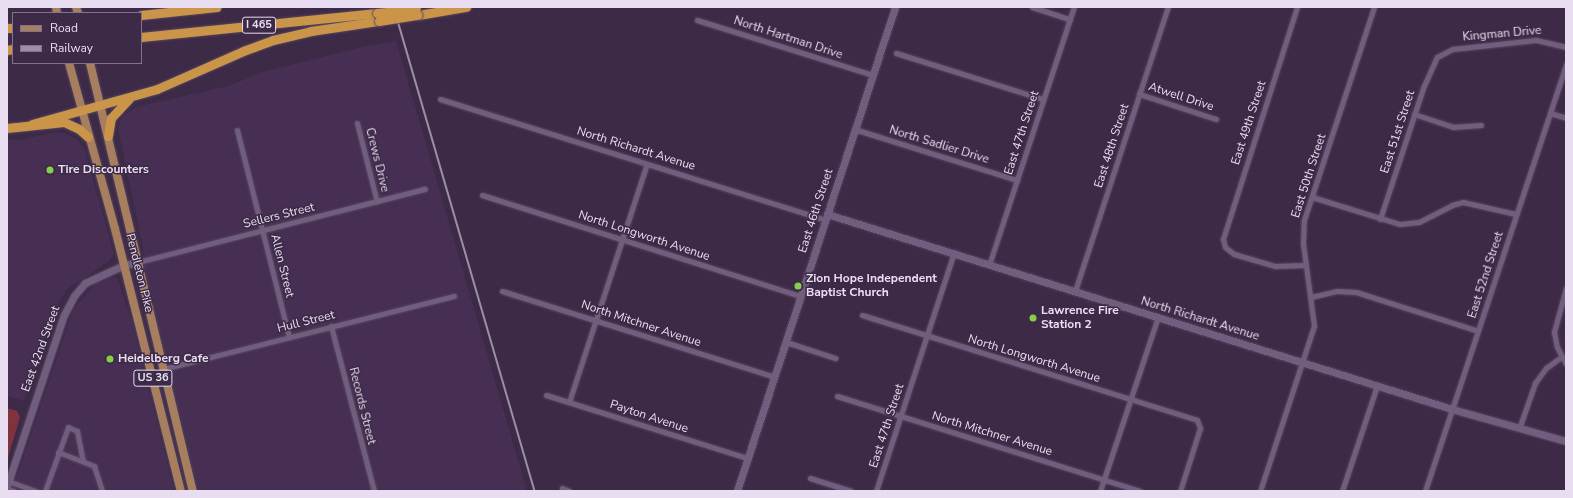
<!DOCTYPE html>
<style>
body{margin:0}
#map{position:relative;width:1573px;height:498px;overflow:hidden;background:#3d2a47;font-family:"Nunito Sans",sans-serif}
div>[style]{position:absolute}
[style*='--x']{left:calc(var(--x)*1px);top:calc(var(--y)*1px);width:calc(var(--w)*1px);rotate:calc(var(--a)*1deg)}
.built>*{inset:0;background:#462f53}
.green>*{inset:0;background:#81323f}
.roads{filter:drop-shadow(0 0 1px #574760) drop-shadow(0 0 1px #574760)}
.street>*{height:5px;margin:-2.5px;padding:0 2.5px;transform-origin:2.5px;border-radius:2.5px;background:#715d7d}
.secondary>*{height:7px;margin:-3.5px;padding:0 3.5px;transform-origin:3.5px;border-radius:3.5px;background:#715d7d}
.primary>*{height:8px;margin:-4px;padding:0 4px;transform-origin:4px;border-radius:4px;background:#a77f5e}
.highway>*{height:9px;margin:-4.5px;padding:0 4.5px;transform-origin:4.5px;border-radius:4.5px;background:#cb9549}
.rail>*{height:1.5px;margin:-0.75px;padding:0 0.75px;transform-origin:0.75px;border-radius:0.75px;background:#9d8ea6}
.bridges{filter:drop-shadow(0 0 1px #574760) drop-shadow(0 0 1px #574760)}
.highway-bridge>*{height:9px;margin:-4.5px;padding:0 4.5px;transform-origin:4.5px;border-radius:4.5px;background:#cb9549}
.dots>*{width:11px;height:11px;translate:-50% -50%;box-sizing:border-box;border:2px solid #3d2a47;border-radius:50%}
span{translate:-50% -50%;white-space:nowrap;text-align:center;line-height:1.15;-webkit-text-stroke:3px #3d2a47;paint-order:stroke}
.shield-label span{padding:1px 3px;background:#3d2a47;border:1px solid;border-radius:3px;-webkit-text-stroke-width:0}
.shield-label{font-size:11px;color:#e9def1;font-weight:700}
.street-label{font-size:12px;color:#e9def1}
.poi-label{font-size:12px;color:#e9def1;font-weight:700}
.left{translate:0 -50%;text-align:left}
.frame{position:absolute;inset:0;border:8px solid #e9def1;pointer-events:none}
.legend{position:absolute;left:12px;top:12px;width:130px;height:52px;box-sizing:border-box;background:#3d2a47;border:1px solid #82728b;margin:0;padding:5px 7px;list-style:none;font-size:12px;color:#e9def1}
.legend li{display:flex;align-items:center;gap:8px;height:20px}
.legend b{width:20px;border:1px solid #82728b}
</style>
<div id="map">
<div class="built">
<i style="clip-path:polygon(396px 41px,527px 491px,198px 491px,143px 264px,143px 247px,118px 129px,122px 117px,136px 107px,229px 86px,262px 72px,362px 47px)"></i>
<i style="clip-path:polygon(51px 133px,64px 133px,75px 138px,84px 148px,114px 254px,108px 262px,67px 289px,57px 305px,24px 401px,7px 396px,7px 139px,20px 140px)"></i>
<i style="clip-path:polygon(109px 278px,117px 278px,131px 318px,174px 491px,12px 491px,73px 310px,95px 284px)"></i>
</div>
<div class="green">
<i style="clip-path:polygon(7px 408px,17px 411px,20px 417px,7px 461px)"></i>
</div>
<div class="roads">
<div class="street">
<i style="--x:1032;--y:7;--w:40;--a:18"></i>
<i style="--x:1297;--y:7;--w:244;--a:107.7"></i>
<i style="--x:1223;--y:239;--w:8;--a:76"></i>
<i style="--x:1225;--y:247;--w:11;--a:38"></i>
<i style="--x:1234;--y:254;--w:43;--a:16.3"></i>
<i style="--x:1275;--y:266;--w:31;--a:-2"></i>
<i style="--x:697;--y:20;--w:183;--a:17.4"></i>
<i style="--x:896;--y:53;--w:154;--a:17.4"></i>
<i style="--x:1139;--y:94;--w:81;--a:18"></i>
<i style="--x:440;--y:99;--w:405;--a:17.4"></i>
<i style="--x:1550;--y:113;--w:17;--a:17"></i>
<i style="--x:1414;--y:114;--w:41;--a:18.4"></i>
<i style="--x:1453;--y:127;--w:28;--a:-4"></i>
<i style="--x:357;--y:123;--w:81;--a:75.8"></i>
<i style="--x:854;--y:129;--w:171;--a:17.4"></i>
<i style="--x:237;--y:130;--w:213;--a:75.9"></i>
<i style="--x:482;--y:195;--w:335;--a:17.6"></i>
<i style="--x:1312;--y:197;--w:92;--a:17.1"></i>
<i style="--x:1400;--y:224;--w:19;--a:-6"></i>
<i style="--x:1419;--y:222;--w:37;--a:-27"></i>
<i style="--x:1452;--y:205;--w:11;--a:-15"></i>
<i style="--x:1463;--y:202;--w:54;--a:12.8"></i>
<i style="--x:1380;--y:219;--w:138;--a:-71.8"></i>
<i style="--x:1423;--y:88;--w:34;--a:-66"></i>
<i style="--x:1437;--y:57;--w:18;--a:-27"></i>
<i style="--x:1453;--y:49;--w:83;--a:-6.2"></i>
<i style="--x:1536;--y:40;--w:31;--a:13"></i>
<i style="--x:138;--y:262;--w:296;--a:-14.3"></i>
<i style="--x:989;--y:265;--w:272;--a:-71.8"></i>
<i style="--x:1566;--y:288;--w:46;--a:105.3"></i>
<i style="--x:1554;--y:332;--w:15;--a:79"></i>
<i style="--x:1557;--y:347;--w:19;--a:62"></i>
<i style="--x:502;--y:291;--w:285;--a:17.5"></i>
<i style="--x:1075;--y:291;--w:299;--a:-71.9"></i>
<i style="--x:1311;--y:297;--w:27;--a:-13"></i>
<i style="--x:1337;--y:291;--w:19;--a:3"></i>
<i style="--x:1356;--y:292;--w:128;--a:17.7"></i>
<i style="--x:862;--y:315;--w:351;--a:17.4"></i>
<i style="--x:1197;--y:420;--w:9;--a:69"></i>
<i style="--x:1200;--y:428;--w:66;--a:107.6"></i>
<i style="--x:331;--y:326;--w:171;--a:75.4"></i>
<i style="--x:786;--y:342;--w:52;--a:18.1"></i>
<i style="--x:163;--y:369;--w:300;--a:-14.1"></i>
<i style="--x:546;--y:395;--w:211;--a:17.4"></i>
<i style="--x:837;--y:396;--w:318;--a:17.4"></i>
<i style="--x:569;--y:402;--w:250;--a:-71.9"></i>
<i style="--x:1520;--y:426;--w:46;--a:-70.8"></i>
<i style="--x:1535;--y:383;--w:19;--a:-54"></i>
<i style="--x:1546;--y:368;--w:19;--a:-36"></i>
<i style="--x:58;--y:452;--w:39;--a:21"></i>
<i style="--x:94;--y:466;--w:26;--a:72"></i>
<i style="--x:810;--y:478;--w:43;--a:17.6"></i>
<i style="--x:8;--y:481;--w:30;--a:20"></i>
<i style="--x:562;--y:488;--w:8;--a:23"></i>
<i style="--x:7;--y:489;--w:7;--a:16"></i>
<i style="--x:45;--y:491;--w:68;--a:-70.2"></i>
<i style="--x:68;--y:427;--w:10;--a:24"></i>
<i style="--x:77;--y:431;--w:31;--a:79"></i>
<i style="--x:876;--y:491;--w:250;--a:-71.9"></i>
<i style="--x:1100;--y:491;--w:183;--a:-71.6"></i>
<i style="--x:1260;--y:491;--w:174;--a:-71.9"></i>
<i style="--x:1314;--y:326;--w:83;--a:-97.6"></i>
<i style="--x:1303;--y:244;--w:24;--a:-88"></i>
<i style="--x:1304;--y:220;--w:224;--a:-71.8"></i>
<i style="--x:1342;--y:491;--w:111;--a:-71.6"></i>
<i style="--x:1425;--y:491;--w:450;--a:-71.7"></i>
</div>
<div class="secondary">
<i style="--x:827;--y:214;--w:655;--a:17.33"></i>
<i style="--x:1452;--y:409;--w:118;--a:15.7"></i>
<i style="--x:7;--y:486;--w:180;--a:-71.6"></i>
<i style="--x:64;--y:315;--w:21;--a:-62"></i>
<i style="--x:74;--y:296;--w:17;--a:-50"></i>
<i style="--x:85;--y:283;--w:43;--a:-24.8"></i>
<i style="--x:124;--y:265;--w:14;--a:-12"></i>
<i style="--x:737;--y:491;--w:509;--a:-71.92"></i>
</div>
<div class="primary">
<i style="--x:56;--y:7;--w:6;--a:81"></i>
<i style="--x:76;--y:7;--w:6;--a:72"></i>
<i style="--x:69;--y:63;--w:172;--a:74.5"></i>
<i style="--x:115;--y:229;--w:270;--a:75.9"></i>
<i style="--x:90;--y:63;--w:440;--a:76.5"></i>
</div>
<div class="highway">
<i style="--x:141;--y:15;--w:76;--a:-6"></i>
<i style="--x:418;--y:15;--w:49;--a:-9.5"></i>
<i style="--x:7;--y:28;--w:6;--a:0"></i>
<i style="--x:141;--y:37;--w:237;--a:-5.8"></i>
<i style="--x:7;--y:50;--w:6;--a:-9"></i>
<i style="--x:32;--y:124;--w:130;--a:-15.6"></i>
<i style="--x:157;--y:89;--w:94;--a:-23.8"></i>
<i style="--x:243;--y:51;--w:32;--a:-20"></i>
<i style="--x:273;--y:40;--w:39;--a:-13"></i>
<i style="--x:311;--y:31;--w:69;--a:-8.4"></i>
<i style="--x:7;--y:128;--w:57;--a:-6"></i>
<i style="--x:64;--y:122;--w:17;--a:25"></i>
<i style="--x:79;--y:129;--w:12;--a:42"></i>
<i style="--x:108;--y:136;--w:18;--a:-81"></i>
<i style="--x:111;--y:118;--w:26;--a:-47"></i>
</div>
</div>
<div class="rail">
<i style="--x:394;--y:7;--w:504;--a:73.76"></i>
</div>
<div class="bridges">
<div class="highway-bridge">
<i style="--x:377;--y:13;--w:39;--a:-6"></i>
<i style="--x:379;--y:21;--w:39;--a:-9"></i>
</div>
</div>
<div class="dots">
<i style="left:50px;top:170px;background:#88cf49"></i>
<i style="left:798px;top:286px;background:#88cf49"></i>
<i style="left:1033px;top:318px;background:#88cf49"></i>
<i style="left:110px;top:359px;background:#88cf49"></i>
</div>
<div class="shield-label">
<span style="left:259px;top:25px">I 465</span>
<span style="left:153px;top:378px">US 36</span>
</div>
<div class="street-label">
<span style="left:1502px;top:34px;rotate:-5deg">Kingman Drive</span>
<span style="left:788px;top:38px;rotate:18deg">North Hartman Drive</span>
<span style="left:1181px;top:97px;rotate:18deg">Atwell Drive</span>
<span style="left:1249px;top:123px;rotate:-72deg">East 49th Street</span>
<span style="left:1398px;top:132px;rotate:-72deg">East 51st Street</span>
<span style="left:1022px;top:133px;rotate:-72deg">East 47th Street</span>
<span style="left:939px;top:145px;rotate:17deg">North Sadlier Drive</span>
<span style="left:1112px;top:146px;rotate:-72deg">East 48th Street</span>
<span style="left:636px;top:149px;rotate:17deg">North Richardt Avenue</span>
<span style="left:377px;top:160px;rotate:76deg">Crews Drive</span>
<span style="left:1309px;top:176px;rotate:-72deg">East 50th Street</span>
<span style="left:816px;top:211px;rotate:-72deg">East 46th Street</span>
<span style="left:279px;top:216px;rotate:-14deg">Sellers Street</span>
<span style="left:644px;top:236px;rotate:18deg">North Longworth Avenue</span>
<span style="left:282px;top:266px;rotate:76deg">Allen Street</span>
<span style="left:139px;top:273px;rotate:76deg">Pendleton Pike</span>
<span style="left:1486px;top:275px;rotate:-72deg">East 52nd Street</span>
<span style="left:1200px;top:319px;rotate:17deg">North Richardt Avenue</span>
<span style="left:306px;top:322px;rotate:-14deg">Hull Street</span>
<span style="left:641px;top:324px;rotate:18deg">North Mitchner Avenue</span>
<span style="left:41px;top:349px;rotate:-70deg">East 42nd Street</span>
<span style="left:1034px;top:359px;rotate:17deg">North Longworth Avenue</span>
<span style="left:362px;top:406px;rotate:76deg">Records Street</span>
<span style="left:649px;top:417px;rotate:18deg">Payton Avenue</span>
<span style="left:887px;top:426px;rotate:-72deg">East 47th Street</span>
<span style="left:992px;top:434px;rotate:17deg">North Mitchner Avenue</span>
</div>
<div class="poi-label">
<span class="left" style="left:58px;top:170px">Tire Discounters</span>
<span class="left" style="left:806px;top:286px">Zion Hope Independent<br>Baptist Church</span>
<span class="left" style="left:1041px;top:318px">Lawrence Fire<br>Station 2</span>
<span class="left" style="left:118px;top:359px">Heidelberg Cafe</span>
</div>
<div class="frame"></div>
<ul class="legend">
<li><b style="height:5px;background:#a77f5e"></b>Road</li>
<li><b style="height:5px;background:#9d8ea6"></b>Railway</li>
</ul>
</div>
